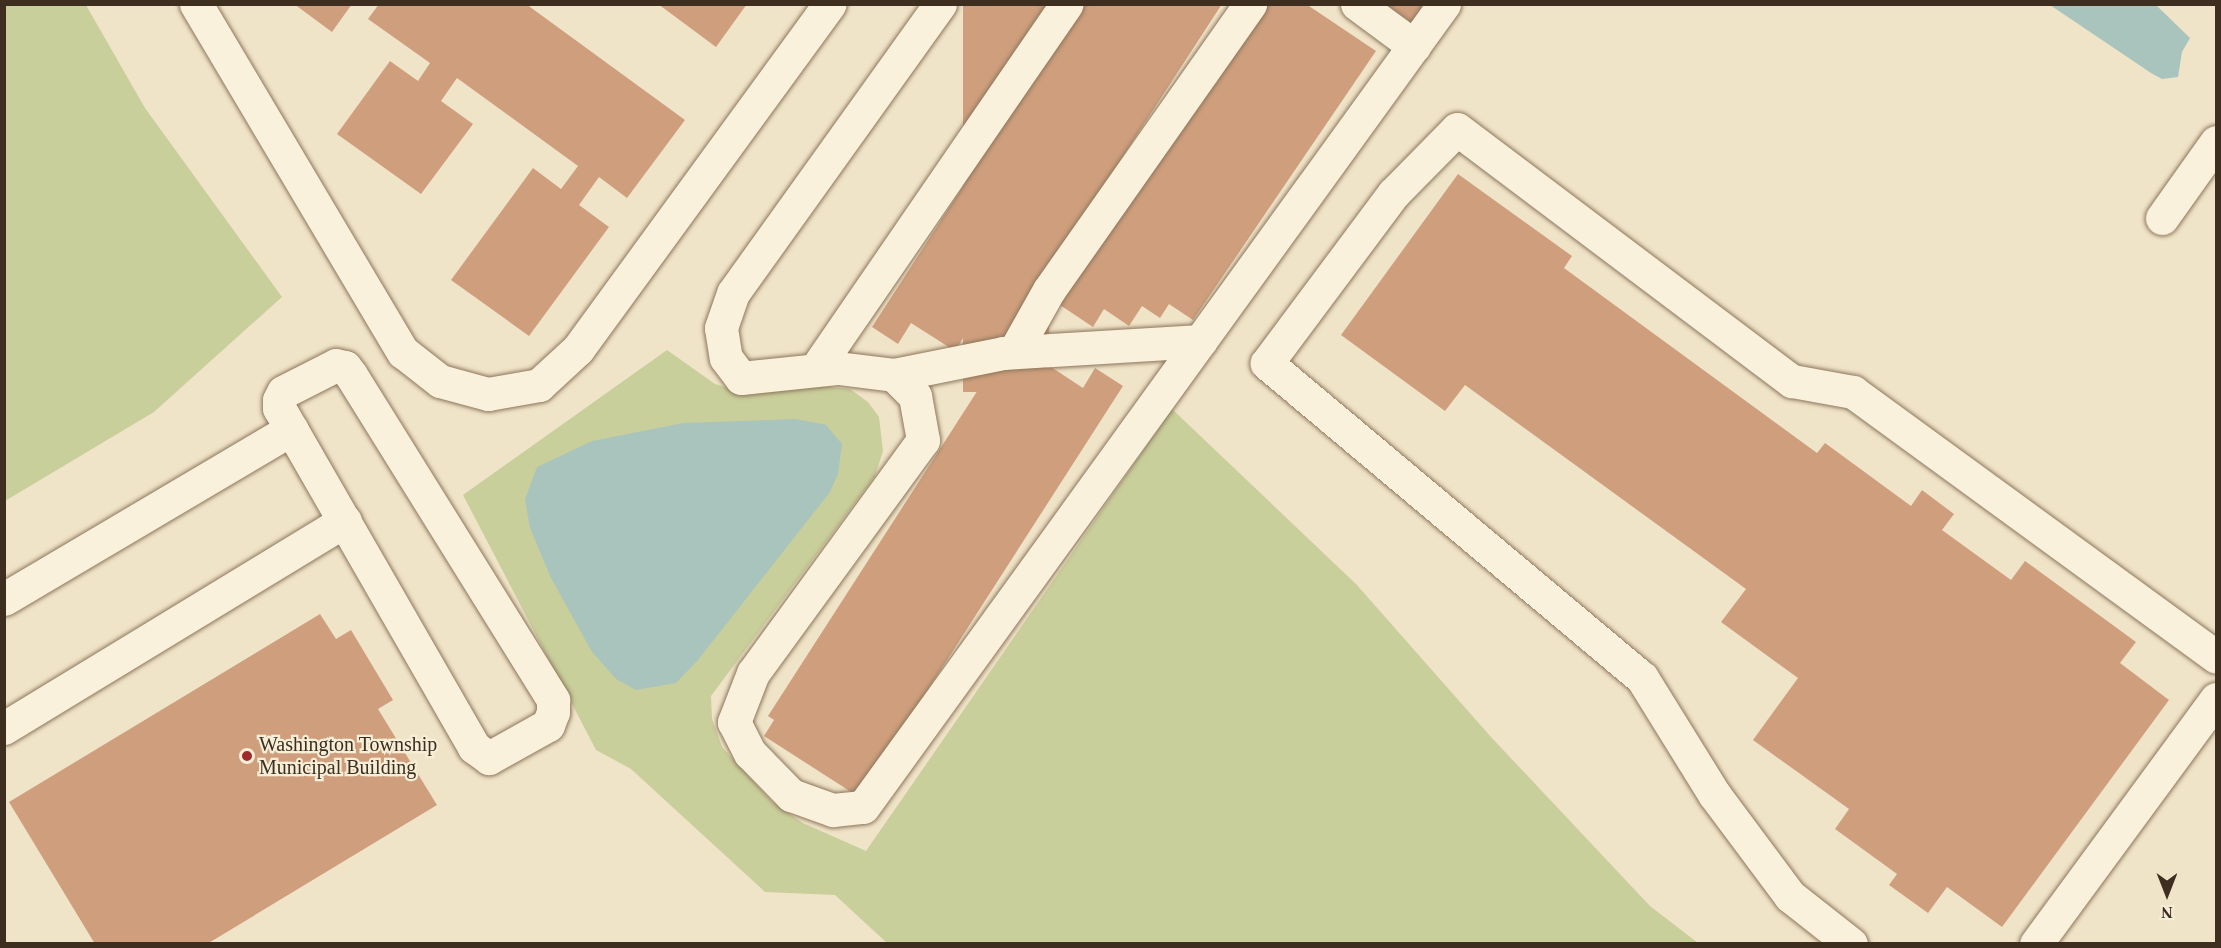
<!DOCTYPE html>
<style>
body{margin:0}
#map{position:relative;width:2221px;height:948px;overflow:hidden;background:#f0e4c8;font-family:"Times New Roman",serif}
div>[style]{position:absolute}
[style*='--x']{left:calc(var(--x)*1px);top:calc(var(--y)*1px);width:calc(var(--w)*1px);rotate:calc(var(--a)*1deg)}
.green>*{inset:0;background:#c9cf9b}
.water>*{inset:0;background:#a9c4bc}
.building>*{inset:0;background:#cf9f7d;transform-origin:0 0}
.roads{filter:drop-shadow(0 0 2px #8d765c) drop-shadow(0 0 2px #8d765c)}
.minor>*{height:33px;margin:-16.5px;padding:0 16.5px;transform-origin:16.5px;border-radius:16.5px;background:#faf1dc}
.dots>*{width:16px;height:16px;translate:-50% -50%;box-sizing:border-box;border:3px solid #f7eed8;border-radius:50%}
span{translate:-50% -50%;white-space:nowrap;text-align:center;line-height:1.15;-webkit-text-stroke:4.5px #f7eed8;paint-order:stroke}
.poi-label{font-size:20px;color:#3d2e20}
.left{translate:0 -50%;text-align:left}
.frame{position:absolute;inset:0;border:6px solid #3d2e20;pointer-events:none}
.north{position:absolute;left:2137px;top:864px;width:60px;height:60px;-webkit-text-stroke:4px #f7eed8;paint-order:stroke;rotate:180deg;font-size:16px;font-weight:700;line-height:24px;text-align:center;color:#3d2e20}
.north::after{content:'';display:block;margin:auto;width:21px;height:27px;background:#3d2e20;clip-path:polygon(50% 0,100% 100%,50% 72%,0 100%)}
</style>
<div id="map">
<div class="green">
<i style="clip-path:polygon(4px 5px,86px 5px,145px 108px,282px 297px,154px 412px,5px 501px)"></i>
<i style="clip-path:polygon(667px 350px,715px 384px,739px 391px,819px 386px,850px 389px,868px 402px,879px 417px,883px 451px,875px 476px,711px 696px,712px 719px,722px 747px,772px 802px,803px 823px,866px 851px,1172px 409px,1356px 584px,1491px 737px,1650px 906px,1698px 943px,887px 943px,835px 895px,765px 892px,631px 769px,596px 750px,463px 495px)"></i>
</div>
<div class="water">
<i style="clip-path:polygon(2050px 5px,2156px 5px,2190px 38px,2182px 52px,2178px 77px,2162px 79px,2151px 73px)"></i>
<i style="clip-path:polygon(796px 419px,826px 425px,842px 444px,838px 474px,830px 492px,698px 660px,676px 683px,636px 690px,616px 679px,592px 652px,551px 578px,530px 528px,525px 499px,537px 467px,592px 441px,683px 423px)"></i>
</div>
<div class="building">
<i style="clip-path:polygon(294px 4px,352px 4px,332px 32px)"></i>
<i style="clip-path:polygon(379px 4px,526px 4px,685px 120px,627px 198px,599px 177px,579px 205px,609px 227px,529px 336px,451px 280px,533px 168px,561px 189px,578px 166px,457px 78px,441px 101px,473px 124px,421px 194px,337px 134px,390px 61px,418px 81px,430px 63px,368px 19px)"></i>
<i style="clip-path:polygon(658px 4px,747px 4px,716px 47px)"></i>
<i style="clip-path:polygon(1081px 4px,1222px 4px,1003px 341px,973px 322px,955px 351px,911px 323px,898px 344px,872px 327px)"></i>
<i style="clip-path:polygon(1264px 4px,1306px 4px,1376px 51px,1193px 320px,1169px 304px,1160px 318px,1142px 306px,1129px 326px,1104px 309px,1093px 327px,1060px 305px)"></i>
<i style="clip-path:polygon(1385px 4px,1424px 4px,1412px 23px)"></i>
<i style="left:963px;top:5px;width:86px;height:387px"></i>
<i style="clip-path:polygon(1458px 174px,1572px 256px,1564px 268px,1817px 453px,1825px 443px,1911px 506px,1922px 490px,1954px 514px,1942px 530px,2011px 580px,2025px 561px,2136px 642px,2120px 663px,2169px 700px,2002px 927px,1947px 887px,1928px 913px,1889px 885px,1897px 874px,1835px 829px,1849px 809px,1753px 740px,1798px 678px,1721px 622px,1746px 589px,1465px 385px,1445px 411px,1341px 335px)"></i>
<i style="clip-path:polygon(994px 365px,1032px 389px,1048px 365px,1083px 388px,1095px 368px,1123px 386px,859px 797px,764px 736px,774px 720px,768px 716px)"></i>
<i style="clip-path:polygon(320px 614px,336px 639px,351px 630px,393px 700px,378px 709px,437px 805px,207px 944px,95px 944px,9px 802px)"></i>
</div>
<div class="roads">
<div class="minor">
<i style="--x:196;--y:4;--w:405;--a:59.3"></i>
<i style="--x:403;--y:352;--w:47;--a:38.1"></i>
<i style="--x:440;--y:381;--w:50;--a:15.2"></i>
<i style="--x:488;--y:394;--w:52;--a:-10"></i>
<i style="--x:539;--y:385;--w:53;--a:-42.7"></i>
<i style="--x:578;--y:349;--w:427;--a:-53.9"></i>
<i style="--x:940;--y:4;--w:355;--a:125.6"></i>
<i style="--x:733;--y:293;--w:37;--a:109"></i>
<i style="--x:721;--y:328;--w:30;--a:81"></i>
<i style="--x:726;--y:358;--w:25;--a:53"></i>
<i style="--x:741;--y:378;--w:98;--a:-5.9"></i>
<i style="--x:838;--y:368;--w:56;--a:7.1"></i>
<i style="--x:894;--y:375;--w:30;--a:45"></i>
<i style="--x:915;--y:396;--w:45;--a:79.7"></i>
<i style="--x:923;--y:440;--w:288;--a:126.1"></i>
<i style="--x:753;--y:673;--w:53;--a:111.2"></i>
<i style="--x:734;--y:722;--w:35;--a:63"></i>
<i style="--x:750;--y:753;--w:59;--a:45.7"></i>
<i style="--x:791;--y:795;--w:45;--a:19.7"></i>
<i style="--x:833;--y:810;--w:30;--a:-6"></i>
<i style="--x:863;--y:807;--w:991;--a:-54.11"></i>
<i style="--x:1357;--y:4;--w:71;--a:36.4"></i>
<i style="--x:2162;--y:218;--w:93;--a:-54.6"></i>
<i style="--x:1014;--y:352;--w:71;--a:-60.6"></i>
<i style="--x:1049;--y:290;--w:350;--a:-54.9"></i>
<i style="--x:336;--y:365;--w:9;--a:13"></i>
<i style="--x:345;--y:367;--w:10;--a:53"></i>
<i style="--x:351;--y:375;--w:383;--a:58.1"></i>
<i style="--x:553;--y:700;--w:12;--a:90"></i>
<i style="--x:553;--y:712;--w:14;--a:111"></i>
<i style="--x:548;--y:725;--w:68;--a:150.8"></i>
<i style="--x:489;--y:758;--w:19;--a:-144"></i>
<i style="--x:474;--y:747;--w:391;--a:-119.9"></i>
<i style="--x:279;--y:408;--w:8;--a:-90"></i>
<i style="--x:279;--y:400;--w:9;--a:-63"></i>
<i style="--x:283;--y:392;--w:59;--a:-27"></i>
<i style="--x:815;--y:370;--w:444;--a:-55.5"></i>
<i style="--x:894;--y:375;--w:111;--a:-11.4"></i>
<i style="--x:1003;--y:353;--w:198;--a:-3.5"></i>
<i style="--x:4;--y:599;--w:334;--a:-30.6"></i>
<i style="--x:4;--y:728;--w:399;--a:-31.3"></i>
<i style="--x:1851;--y:944;--w:78;--a:-141.8"></i>
<i style="--x:1790;--y:896;--w:127;--a:-126.7"></i>
<i style="--x:1714;--y:794;--w:137;--a:-121.8"></i>
<i style="--x:1642;--y:678;--w:490;--a:-140"></i>
<i style="--x:1267;--y:363;--w:211;--a:-53.3"></i>
<i style="--x:1393;--y:194;--w:91;--a:-45.4"></i>
<i style="--x:1457;--y:129;--w:419;--a:37"></i>
<i style="--x:1792;--y:381;--w:62;--a:10.2"></i>
<i style="--x:1853;--y:392;--w:449;--a:36.1"></i>
<i style="--x:2036;--y:944;--w:304;--a:-53.7"></i>
</div>
</div>
<div class="dots">
<i style="left:247px;top:756px;background:#9e2a2b"></i>
</div>
<div class="poi-label">
<span class="left" style="left:259px;top:756px">Washington Township<br>Municipal Building</span>
</div>
<div class="frame"></div>
<div class="north">N</div>
</div>
